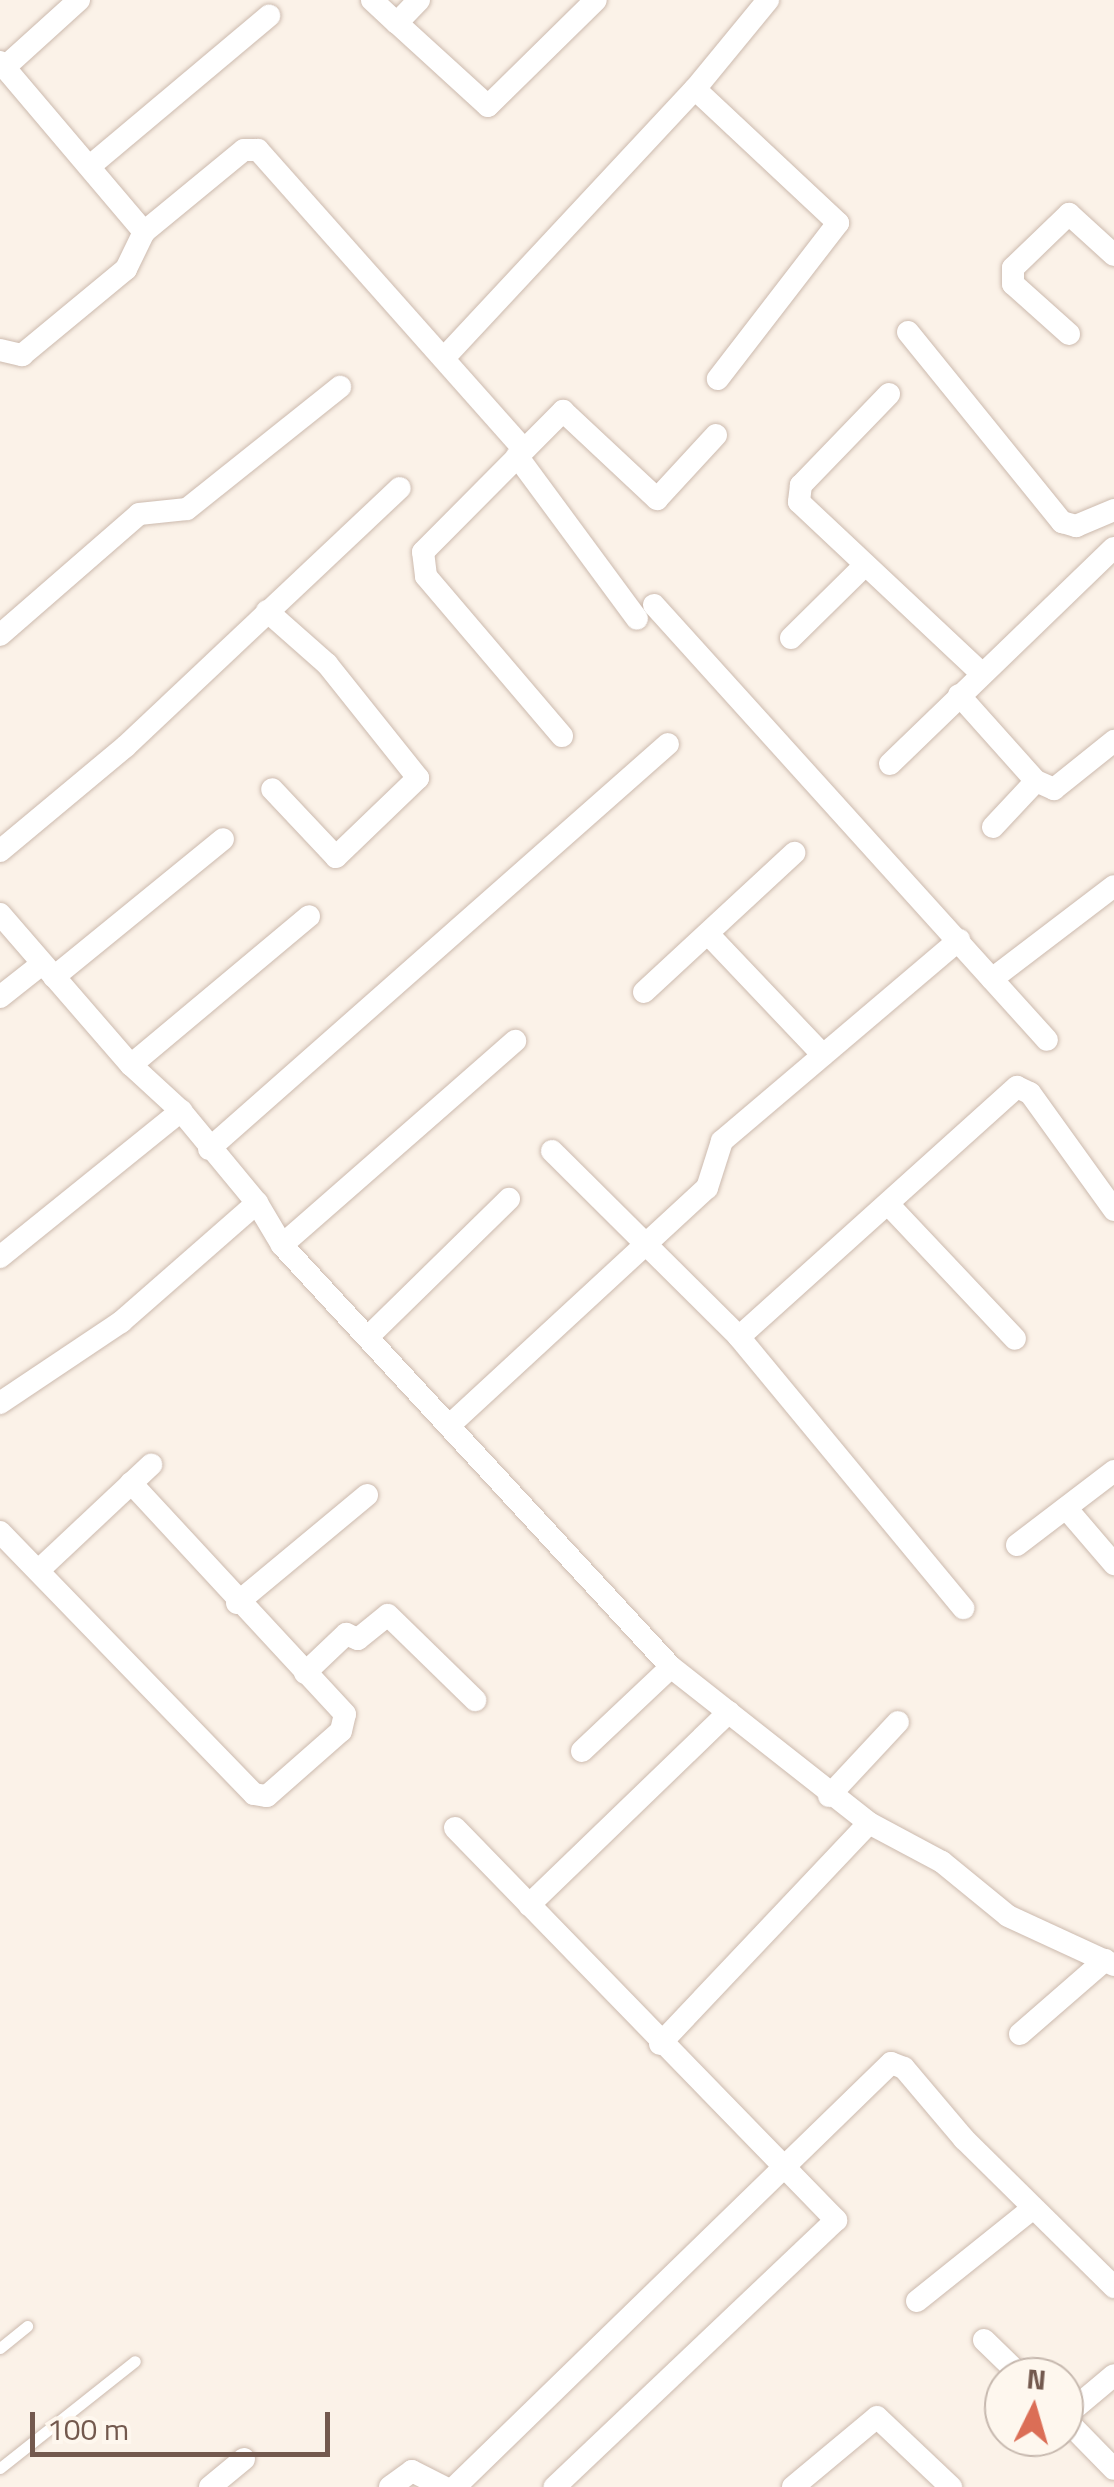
<!DOCTYPE html>
<style>
body{margin:0}
#map{position:relative;width:1114px;height:2487px;overflow:hidden;background:#fbf2e8;font-family:"Titillium Web",sans-serif}
div>[style]{position:absolute}
[style*='--x']{left:calc(var(--x)*1px);top:calc(var(--y)*1px);width:calc(var(--w)*1px);rotate:calc(var(--a)*1deg)}
.roads{filter:drop-shadow(0 0 2px #ccbaae) drop-shadow(0 0 2px #ccbaae)}
.lane>*{height:11px;margin:-5.5px;padding:0 5.5px;transform-origin:5.5px;border-radius:5.5px;background:#fff}
.street>*{height:22px;margin:-11px;padding:0 11px;transform-origin:11px;border-radius:11px;background:#fff}
span{translate:-50% -50%;white-space:nowrap;text-align:center;line-height:1.15;-webkit-text-stroke:8px #fef7ee;paint-order:stroke}
.north{position:absolute;left:984px;top:2357px;width:100px;height:100px;box-sizing:border-box;background:#fef7ee;border:2px solid #c6b8ae;border-radius:50%;rotate:5deg;font-size:28px;font-weight:700;line-height:40px;text-align:center;color:#73594e}
.north::after{content:'';display:block;margin:auto;width:35px;height:45px;background:#db6e56;clip-path:polygon(50% 0,100% 100%,50% 72%,0 100%)}
.scale{position:absolute;left:30px;top:2412px;width:300px;height:45px;box-sizing:border-box;border:5px solid #73594e;border-top:0;padding-left:12px;font-size:30px;line-height:35px;white-space:nowrap;color:#73594e;-webkit-text-stroke:8px #fef7ee;paint-order:stroke}
</style>
<div id="map">
<div class="roads">
<div class="lane">
<i style="--x:0;--y:2348;--w:35;--a:-39"></i>
<i style="--x:0;--y:2468;--w:172;--a:-38.4"></i>
</div>
<div class="street">
<i style="--x:372;--y:0;--w:34;--a:43"></i>
<i style="--x:419;--y:0;--w:32;--a:134"></i>
<i style="--x:397;--y:23;--w:123;--a:42.4"></i>
<i style="--x:488;--y:106;--w:151;--a:-44.5"></i>
<i style="--x:0;--y:62;--w:223;--a:49.7"></i>
<i style="--x:144;--y:232;--w:129;--a:-39.4"></i>
<i style="--x:244;--y:150;--w:14;--a:0"></i>
<i style="--x:258;--y:150;--w:399;--a:48.4"></i>
<i style="--x:5;--y:67;--w:100;--a:-42.2"></i>
<i style="--x:695;--y:89;--w:196;--a:43.1"></i>
<i style="--x:838;--y:223;--w:197;--a:127.6"></i>
<i style="--x:90;--y:166;--w:234;--a:-40"></i>
<i style="--x:908;--y:332;--w:245;--a:51"></i>
<i style="--x:1062;--y:522;--w:15;--a:16"></i>
<i style="--x:1076;--y:526;--w:41;--a:-22.8"></i>
<i style="--x:1069;--y:334;--w:75;--a:-138.2"></i>
<i style="--x:1013;--y:284;--w:16;--a:-90"></i>
<i style="--x:1013;--y:268;--w:78;--a:-44"></i>
<i style="--x:1069;--y:214;--w:61;--a:42.3"></i>
<i style="--x:0;--y:350;--w:23;--a:13"></i>
<i style="--x:22;--y:355;--w:135;--a:-39.6"></i>
<i style="--x:126;--y:269;--w:41;--a:-64.1"></i>
<i style="--x:444;--y:358;--w:368;--a:-47"></i>
<i style="--x:695;--y:89;--w:115;--a:-50.6"></i>
<i style="--x:889;--y:394;--w:127;--a:134"></i>
<i style="--x:801;--y:485;--w:17;--a:97"></i>
<i style="--x:799;--y:502;--w:250;--a:43.2"></i>
<i style="--x:517;--y:456;--w:202;--a:53.6"></i>
<i style="--x:654;--y:605;--w:586;--a:47.9"></i>
<i style="--x:267;--y:611;--w:80;--a:41.5"></i>
<i style="--x:327;--y:664;--w:146;--a:51.4"></i>
<i style="--x:418;--y:778;--w:114;--a:136.1"></i>
<i style="--x:336;--y:857;--w:93;--a:-133.3"></i>
<i style="--x:0;--y:635;--w:184;--a:-41"></i>
<i style="--x:139;--y:514;--w:48;--a:-5.9"></i>
<i style="--x:187;--y:509;--w:196;--a:-38.6"></i>
<i style="--x:791;--y:638;--w:101;--a:-44.6"></i>
<i style="--x:959;--y:695;--w:115;--a:48.2"></i>
<i style="--x:1036;--y:781;--w:63;--a:133.1"></i>
<i style="--x:562;--y:736;--w:210;--a:-130.4"></i>
<i style="--x:426;--y:576;--w:24;--a:-97"></i>
<i style="--x:423;--y:552;--w:199;--a:-45.2"></i>
<i style="--x:563;--y:411;--w:129;--a:43.1"></i>
<i style="--x:657;--y:499;--w:87;--a:-47.3"></i>
<i style="--x:890;--y:764;--w:311;--a:-44"></i>
<i style="--x:1036;--y:781;--w:20;--a:24"></i>
<i style="--x:1054;--y:789;--w:77;--a:-38.7"></i>
<i style="--x:0;--y:851;--w:164;--a:-39.8"></i>
<i style="--x:126;--y:746;--w:376;--a:-43.3"></i>
<i style="--x:0;--y:914;--w:200;--a:49.1"></i>
<i style="--x:131;--y:1065;--w:68;--a:42.6"></i>
<i style="--x:181;--y:1111;--w:119;--a:50.4"></i>
<i style="--x:257;--y:1203;--w:49;--a:59.2"></i>
<i style="--x:282;--y:1245;--w:574;--a:47.33"></i>
<i style="--x:671;--y:1667;--w:252;--a:38.2"></i>
<i style="--x:869;--y:1823;--w:83;--a:28.1"></i>
<i style="--x:942;--y:1862;--w:85;--a:39.3"></i>
<i style="--x:1008;--y:1916;--w:117;--a:24.8"></i>
<i style="--x:710;--y:936;--w:164;--a:46.5"></i>
<i style="--x:54;--y:977;--w:218;--a:-39.2"></i>
<i style="--x:992;--y:979;--w:153;--a:-37.3"></i>
<i style="--x:644;--y:992;--w:205;--a:-42.8"></i>
<i style="--x:0;--y:997;--w:53;--a:-38.2"></i>
<i style="--x:131;--y:1065;--w:232;--a:-39.9"></i>
<i style="--x:209;--y:1149;--w:612;--a:-41.42"></i>
<i style="--x:552;--y:1151;--w:264;--a:44.8"></i>
<i style="--x:739;--y:1337;--w:352;--a:50.4"></i>
<i style="--x:888;--y:1204;--w:185;--a:46.7"></i>
<i style="--x:282;--y:1245;--w:310;--a:-41.2"></i>
<i style="--x:0;--y:1257;--w:233;--a:-38.9"></i>
<i style="--x:369;--y:1336;--w:196;--a:-44.4"></i>
<i style="--x:739;--y:1337;--w:374;--a:-42"></i>
<i style="--x:1017;--y:1087;--w:14;--a:25"></i>
<i style="--x:1030;--y:1093;--w:144;--a:54.3"></i>
<i style="--x:0;--y:1403;--w:146;--a:-33.8"></i>
<i style="--x:121;--y:1322;--w:181;--a:-41.2"></i>
<i style="--x:452;--y:1423;--w:347;--a:-42.7"></i>
<i style="--x:707;--y:1188;--w:49;--a:-72.3"></i>
<i style="--x:722;--y:1141;--w:311;--a:-40.3"></i>
<i style="--x:1066;--y:1508;--w:74;--a:49.4"></i>
<i style="--x:0;--y:1532;--w:365;--a:45.9"></i>
<i style="--x:254;--y:1794;--w:13;--a:9"></i>
<i style="--x:267;--y:1796;--w:98;--a:-41.3"></i>
<i style="--x:341;--y:1731;--w:17;--a:-77"></i>
<i style="--x:345;--y:1714;--w:315;--a:-132.8"></i>
<i style="--x:1017;--y:1545;--w:122;--a:-37.3"></i>
<i style="--x:39;--y:1570;--w:154;--a:-43.2"></i>
<i style="--x:237;--y:1603;--w:169;--a:-39.7"></i>
<i style="--x:305;--y:1673;--w:57;--a:-43.6"></i>
<i style="--x:346;--y:1634;--w:13;--a:23"></i>
<i style="--x:358;--y:1639;--w:38;--a:-39"></i>
<i style="--x:388;--y:1615;--w:122;--a:44.3"></i>
<i style="--x:582;--y:1751;--w:122;--a:-43.3"></i>
<i style="--x:829;--y:1796;--w:101;--a:-47"></i>
<i style="--x:455;--y:1828;--w:547;--a:45.82"></i>
<i style="--x:836;--y:2220;--w:388;--a:136.5"></i>
<i style="--x:529;--y:1905;--w:278;--a:-44"></i>
<i style="--x:1020;--y:2034;--w:113;--a:-41"></i>
<i style="--x:660;--y:2044;--w:304;--a:-46.6"></i>
<i style="--x:917;--y:2301;--w:147;--a:-38.7"></i>
<i style="--x:984;--y:2340;--w:53;--a:44.2"></i>
<i style="--x:1064;--y:2417;--w:65;--a:-40"></i>
<i style="--x:1064;--y:2418;--w:71;--a:45.6"></i>
<i style="--x:210;--y:2487;--w:44;--a:-39.5"></i>
<i style="--x:390;--y:2487;--w:27;--a:-36"></i>
<i style="--x:412;--y:2471;--w:36;--a:27"></i>
<i style="--x:455;--y:2487;--w:608;--a:-44.2"></i>
<i style="--x:891;--y:2063;--w:14;--a:21"></i>
<i style="--x:904;--y:2068;--w:93;--a:49.8"></i>
<i style="--x:964;--y:2139;--w:211;--a:44.6"></i>
<i style="--x:793;--y:2487;--w:109;--a:-39.8"></i>
<i style="--x:877;--y:2417;--w:102;--a:43.4"></i>
</div>
</div>
<div class="north">N</div>
<div class="scale">100 m</div>
</div>
